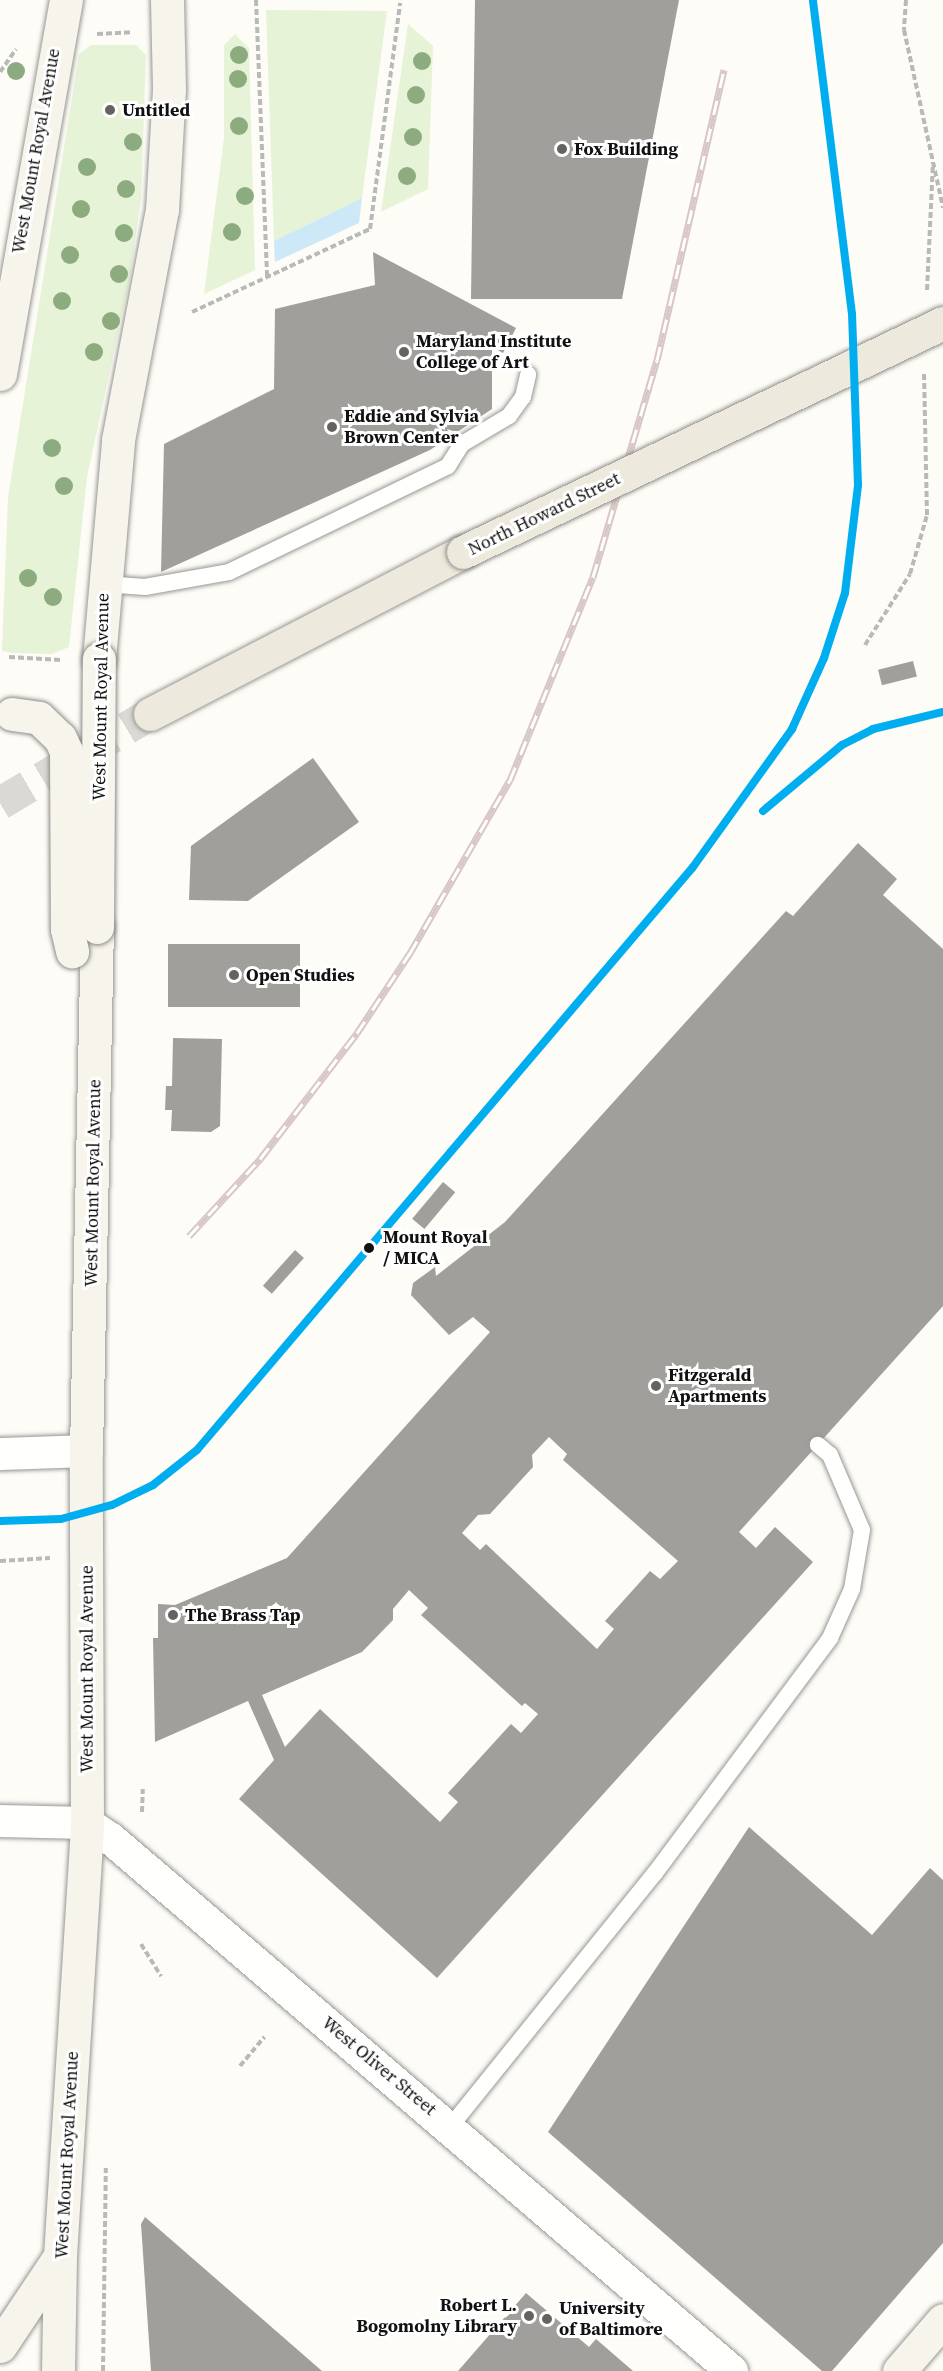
<!DOCTYPE html>
<style>
body{margin:0}
#map{position:relative;width:943px;height:2371px;overflow:hidden;background:#fdfcf7;font-family:"Source Serif 4",serif}
div>[style]{position:absolute}
[style*='--x']{left:calc(var(--x)*1px);top:calc(var(--y)*1px);width:calc(var(--w)*1px);rotate:calc(var(--a)*1deg)}
.green>*{inset:0;background:#e7f3d7}
.water>*{inset:0;background:#cde8f7}
.building>*{inset:0;background:#a19f9c;transform-origin:0 0}
.primary-tunnel>*{height:33px;margin-top:-16.5px;transform-origin:0;background:repeating-linear-gradient(90deg,#dad9d4 0 33px,transparent 0 49px)}
.path>*{height:4px;margin-top:-2px;transform-origin:0;background:repeating-linear-gradient(90deg,#b9b9b8 0 6px,transparent 0 9px)}
.roads{filter:drop-shadow(0 0 2px #979795) drop-shadow(0 0 2px #979795)}
.service>*{height:16px;margin:-8px;padding:0 8px;transform-origin:8px;border-radius:8px;background:#fffffe}
.minor>*{height:32px;margin:-16px;padding:0 16px;transform-origin:16px;border-radius:16px;background:#fffffe}
.secondary>*{height:33px;margin:-16.5px;padding:0 16.5px;transform-origin:16.5px;border-radius:16.5px;background:#f6f4eb}
.primary>*{height:33px;margin:-16.5px;padding:0 16.5px;transform-origin:16.5px;border-radius:16.5px;background:#ede9dc}
.rail>*{height:7px;margin-top:-3.5px;transform-origin:0;background:repeating-linear-gradient(90deg,#fff 0 14px,#d9c6c7 0 28px);box-sizing:border-box;border-block:2px solid #d9c6c7}
.bridges{filter:drop-shadow(0 0 2px #8e8d8b) drop-shadow(0 0 2px #8e8d8b)}
.secondary-bridge>*{height:33px;margin:-16.5px;padding:0 16.5px;transform-origin:16.5px;border-radius:16.5px;background:#f6f4eb}
.primary-bridge>*{height:33px;margin:-16.5px;padding:0 16.5px;transform-origin:16.5px;border-radius:16.5px;background:#ede9dc}
.rail-1>*{height:8px;margin:-4px;padding:0 4px;transform-origin:4px;border-radius:4px;background:#00aeef}
.trees>*{width:18px;height:18px;margin:-9px;border-radius:50%;background:#8cac80}
.dots>*{width:16px;height:16px;translate:-50% -50%;box-sizing:border-box;border:3px solid #fff;border-radius:50%}
span{translate:-50% -50%;white-space:nowrap;text-align:center;line-height:1.15;-webkit-text-stroke:6px #fff;paint-order:stroke}
.poi-label{font-size:18px;color:#111;font-weight:700}
.left{translate:0 -50%;text-align:left}
.right{translate:-100% -50%;text-align:right}
.street-label{font-size:18px;color:#111}
.stop-label{font-size:18px;color:#111;font-weight:700}
</style>
<div id="map">
<div class="green">
<i style="clip-path:polygon(266px 10px,387px 11px,362px 198px,274px 241px)"></i>
<i style="clip-path:polygon(408px 24px,433px 46px,428px 189px,381px 212px)"></i>
<i style="clip-path:polygon(235px 34px,249px 48px,255px 270px,204px 294px,224px 138px,224px 45px)"></i>
<i style="clip-path:polygon(91px 45px,136px 45px,146px 55px,141px 199px,130px 277px,87px 477px,69px 647px,52px 654px,12px 653px,2px 651px,8px 497px,79px 54px)"></i>
</div>
<div class="water">
<i style="clip-path:polygon(362px 198px,359px 223px,275px 262px,274px 241px)"></i>
</div>
<div class="building">
<i style="clip-path:polygon(475px 0,679px 0,622px 299px,471px 299px)"></i>
<i style="clip-path:polygon(373px 252px,516px 328px,503px 353px,492px 347px,492px 409px,430px 450px,161px 572px,164px 444px,274px 389px,275px 309px,375px 285px)"></i>
<i style="left:913px;top:661px;width:16px;height:36px;rotate:76deg"></i>
<i style="clip-path:polygon(313px 758px,359px 822px,248px 901px,189px 900px,191px 846px)"></i>
<i style="clip-path:polygon(evenodd,858px 843px,897px 879px,883px 895px,943px 949px,943px 1306px,739px 1532px,756px 1548px,775px 1527px,813px 1562px,437px 1978px,239px 1799px,274px 1760px,248px 1701px,155px 1742px,153px 1638px,158px 1638px,158px 1604px,175px 1605px,287px 1558px,490px 1332px,473px 1317px,449px 1335px,411px 1295px,413px 1283px,435px 1267px,436px 1276px,505px 1222px,786px 911px,793px 916px,858px 843px,549px 1437px,567px 1454px,563px 1460px,678px 1561px,660px 1579px,650px 1571px,605px 1621px,614px 1629px,597px 1649px,486px 1544px,480px 1550px,462px 1533px,478px 1515px,490px 1514px,533px 1467px,532px 1455px,549px 1437px,858px 843px,409px 1590px,428px 1608px,421px 1615px,522px 1706px,525px 1703px,538px 1714px,521px 1733px,511px 1724px,448px 1793px,458px 1802px,440px 1822px,320px 1709px,285px 1747px,262px 1695px,362px 1652px,393px 1620px,393px 1609px,409px 1590px)"></i>
<i style="left:168px;top:944px;width:132px;height:63px"></i>
<i style="clip-path:polygon(173px 1038px,222px 1039px,220px 1126px,211px 1132px,171px 1131px,172px 1110px,165px 1110px,166px 1086px,172px 1086px)"></i>
<i style="left:443px;top:1182px;width:16px;height:48px;rotate:40deg"></i>
<i style="left:295px;top:1250px;width:12px;height:48px;rotate:42deg"></i>
<i style="clip-path:polygon(749px 1827px,872px 1935px,930px 1868px,943px 1880px,943px 2243px,832px 2371px,822px 2371px,548px 2132px)"></i>
<i style="clip-path:polygon(145px 2217px,322px 2371px,151px 2371px,141px 2224px)"></i>
<i style="clip-path:polygon(526px 2293px,589px 2347px,596px 2339px,633px 2371px,458px 2371px)"></i>
</div>
<div class="primary-tunnel">
<i style="--x:0;--y:803;--w:174;--a:-30.7"></i>
</div>
<div class="path">
<i style="--x:256;--y:0;--w:278;--a:87.7"></i>
<i style="--x:906;--y:0;--w:30;--a:94"></i>
<i style="--x:904;--y:30;--w:182;--a:77.6"></i>
<i style="--x:97;--y:34;--w:35;--a:-3"></i>
<i style="--x:0;--y:72;--w:28;--a:-55"></i>
<i style="--x:927;--y:290;--w:128;--a:-87.3"></i>
<i style="--x:192;--y:312;--w:196;--a:-25"></i>
<i style="--x:370;--y:229;--w:228;--a:-82.4"></i>
<i style="--x:865;--y:645;--w:84;--a:-57.6"></i>
<i style="--x:910;--y:574;--w:61;--a:-73.9"></i>
<i style="--x:927;--y:515;--w:142;--a:-91.2"></i>
<i style="--x:9;--y:657;--w:52;--a:3.3"></i>
<i style="--x:0;--y:1561;--w:50;--a:-3.4"></i>
<i style="--x:142;--y:1812;--w:23;--a:-88"></i>
<i style="--x:141;--y:1944;--w:38;--a:58"></i>
<i style="--x:240;--y:2066;--w:38;--a:-50"></i>
<i style="--x:103;--y:2371;--w:203;--a:-89.2"></i>
</div>
<div class="roads">
<div class="service">
<i style="--x:104;--y:584;--w:41;--a:4.2"></i>
<i style="--x:145;--y:587;--w:85;--a:-10.1"></i>
<i style="--x:229;--y:572;--w:243;--a:-25.8"></i>
<i style="--x:448;--y:466;--w:26;--a:-58"></i>
<i style="--x:462;--y:444;--w:55;--a:-30.8"></i>
<i style="--x:509;--y:416;--w:24;--a:-54"></i>
<i style="--x:523;--y:397;--w:23;--a:-77"></i>
<i style="--x:450;--y:2127;--w:326;--a:-51.1"></i>
<i style="--x:655;--y:1873;--w:293;--a:-53.3"></i>
<i style="--x:830;--y:1638;--w:54;--a:-65.8"></i>
<i style="--x:852;--y:1589;--w:60;--a:-80.4"></i>
<i style="--x:862;--y:1530;--w:82;--a:-113.1"></i>
<i style="--x:830;--y:1455;--w:16;--a:-140"></i>
</div>
<div class="minor">
<i style="--x:0;--y:1454;--w:86;--a:-2"></i>
<i style="--x:0;--y:1821;--w:87;--a:1.3"></i>
<i style="--x:87;--y:1823;--w:29;--a:34"></i>
<i style="--x:111;--y:1839;--w:818;--a:40.59"></i>
</div>
<div class="secondary">
<i style="--x:0;--y:374;--w:380;--a:-80"></i>
<i style="--x:99;--y:659;--w:220;--a:-85"></i>
<i style="--x:118;--y:440;--w:234;--a:-79.2"></i>
<i style="--x:162;--y:210;--w:121;--a:-86.7"></i>
<i style="--x:169;--y:89;--w:89;--a:-91.3"></i>
<i style="--x:0;--y:2346;--w:108;--a:-56.3"></i>
<i style="--x:58;--y:2371;--w:115;--a:-89"></i>
<i style="--x:60;--y:2256;--w:434;--a:-86.4"></i>
<i style="--x:87;--y:1823;--w:372;--a:-90.2"></i>
<i style="--x:86;--y:1451;--w:524;--a:-88.8"></i>
<i style="--x:899;--y:2371;--w:67;--a:-49.2"></i>
</div>
<div class="primary">
<i style="--x:150;--y:714;--w:352;--a:-27.4"></i>
</div>
</div>
<div class="rail">
<i style="--x:189;--y:1236;--w:105;--a:-47.3"></i>
<i style="--x:260;--y:1159;--w:159;--a:-52.4"></i>
<i style="--x:357;--y:1033;--w:96;--a:-56.5"></i>
<i style="--x:410;--y:953;--w:200;--a:-60"></i>
<i style="--x:510;--y:780;--w:219;--a:-67.8"></i>
<i style="--x:593;--y:577;--w:226;--a:-73.6"></i>
<i style="--x:657;--y:360;--w:298;--a:-77"></i>
</div>
<div class="bridges">
<div class="secondary-bridge">
<i style="--x:12;--y:714;--w:27;--a:8"></i>
<i style="--x:39;--y:718;--w:29;--a:44"></i>
<i style="--x:60;--y:738;--w:14;--a:65"></i>
<i style="--x:66;--y:751;--w:178;--a:89.7"></i>
<i style="--x:67;--y:929;--w:23;--a:77"></i>
<i style="--x:97;--y:927;--w:268;--a:-89.6"></i>
</div>
<div class="primary-bridge">
<i style="--x:463;--y:552;--w:532;--a:-25.51"></i>
</div>
</div>
<div class="rail-1">
<i style="--x:763;--y:811;--w:103;--a:-39.9"></i>
<i style="--x:842;--y:745;--w:35;--a:-27"></i>
<i style="--x:873;--y:729;--w:72;--a:-13.7"></i>
<i style="--x:0;--y:1521;--w:61;--a:-1.9"></i>
<i style="--x:61;--y:1519;--w:53;--a:-15.4"></i>
<i style="--x:112;--y:1505;--w:46;--a:-26"></i>
<i style="--x:153;--y:1485;--w:56;--a:-38.5"></i>
<i style="--x:197;--y:1450;--w:765;--a:-49.61"></i>
<i style="--x:693;--y:867;--w:170;--a:-54.3"></i>
<i style="--x:792;--y:729;--w:78;--a:-65.7"></i>
<i style="--x:824;--y:658;--w:68;--a:-72.1"></i>
<i style="--x:845;--y:593;--w:109;--a:-83.1"></i>
<i style="--x:858;--y:485;--w:171;--a:-92"></i>
<i style="--x:852;--y:314;--w:316;--a:-97.1"></i>
</div>
<div class="trees">
<i style="left:239px;top:55px"></i>
<i style="left:422px;top:61px"></i>
<i style="left:16px;top:71px"></i>
<i style="left:238px;top:79px"></i>
<i style="left:416px;top:95px"></i>
<i style="left:239px;top:126px"></i>
<i style="left:413px;top:137px"></i>
<i style="left:133px;top:142px"></i>
<i style="left:87px;top:167px"></i>
<i style="left:407px;top:176px"></i>
<i style="left:126px;top:189px"></i>
<i style="left:245px;top:196px"></i>
<i style="left:81px;top:209px"></i>
<i style="left:232px;top:232px"></i>
<i style="left:124px;top:233px"></i>
<i style="left:70px;top:255px"></i>
<i style="left:119px;top:274px"></i>
<i style="left:62px;top:301px"></i>
<i style="left:111px;top:321px"></i>
<i style="left:94px;top:352px"></i>
<i style="left:52px;top:448px"></i>
<i style="left:64px;top:486px"></i>
<i style="left:28px;top:578px"></i>
<i style="left:53px;top:597px"></i>
</div>
<div class="dots">
<i style="left:110px;top:110px;background:#646362"></i>
<i style="left:562px;top:149px;background:#646362"></i>
<i style="left:404px;top:352px;background:#646362"></i>
<i style="left:332px;top:427px;background:#646362"></i>
<i style="left:234px;top:975px;background:#646362"></i>
<i style="left:369px;top:1248px;background:#111"></i>
<i style="left:656px;top:1386px;background:#646362"></i>
<i style="left:173px;top:1615px;background:#646362"></i>
<i style="left:529px;top:2316px;background:#646362"></i>
<i style="left:547px;top:2319px;background:#646362"></i>
</div>
<div class="poi-label">
<span class="left" style="left:122px;top:110px">Untitled</span>
<span class="left" style="left:574px;top:149px">Fox Building</span>
<span class="left" style="left:416px;top:352px">Maryland Institute<br>College of Art</span>
<span class="left" style="left:344px;top:427px">Eddie and Sylvia<br>Brown Center</span>
<span class="left" style="left:246px;top:975px">Open Studies</span>
<span class="left" style="left:668px;top:1386px">Fitzgerald<br>Apartments</span>
<span class="left" style="left:185px;top:1615px">The Brass Tap</span>
<span class="right" style="left:517px;top:2316px">Robert L.<br>Bogomolny Library</span>
<span class="left" style="left:559px;top:2319px">University<br>of Baltimore</span>
</div>
<div class="street-label">
<span style="left:36px;top:151px;rotate:-80deg">West Mount Royal Avenue</span>
<span style="left:544px;top:514px;rotate:-26deg">North Howard Street</span>
<span style="left:101px;top:697px;rotate:-89deg">West Mount Royal Avenue</span>
<span style="left:93px;top:1183px;rotate:-89deg">West Mount Royal Avenue</span>
<span style="left:87px;top:1669px;rotate:-90deg">West Mount Royal Avenue</span>
<span style="left:379px;top:2066px;rotate:40deg">West Oliver Street</span>
<span style="left:67px;top:2155px;rotate:-87deg">West Mount Royal Avenue</span>
</div>
<div class="stop-label">
<span class="left" style="left:383px;top:1248px">Mount Royal<br>/ MICA</span>
</div>
</div>
